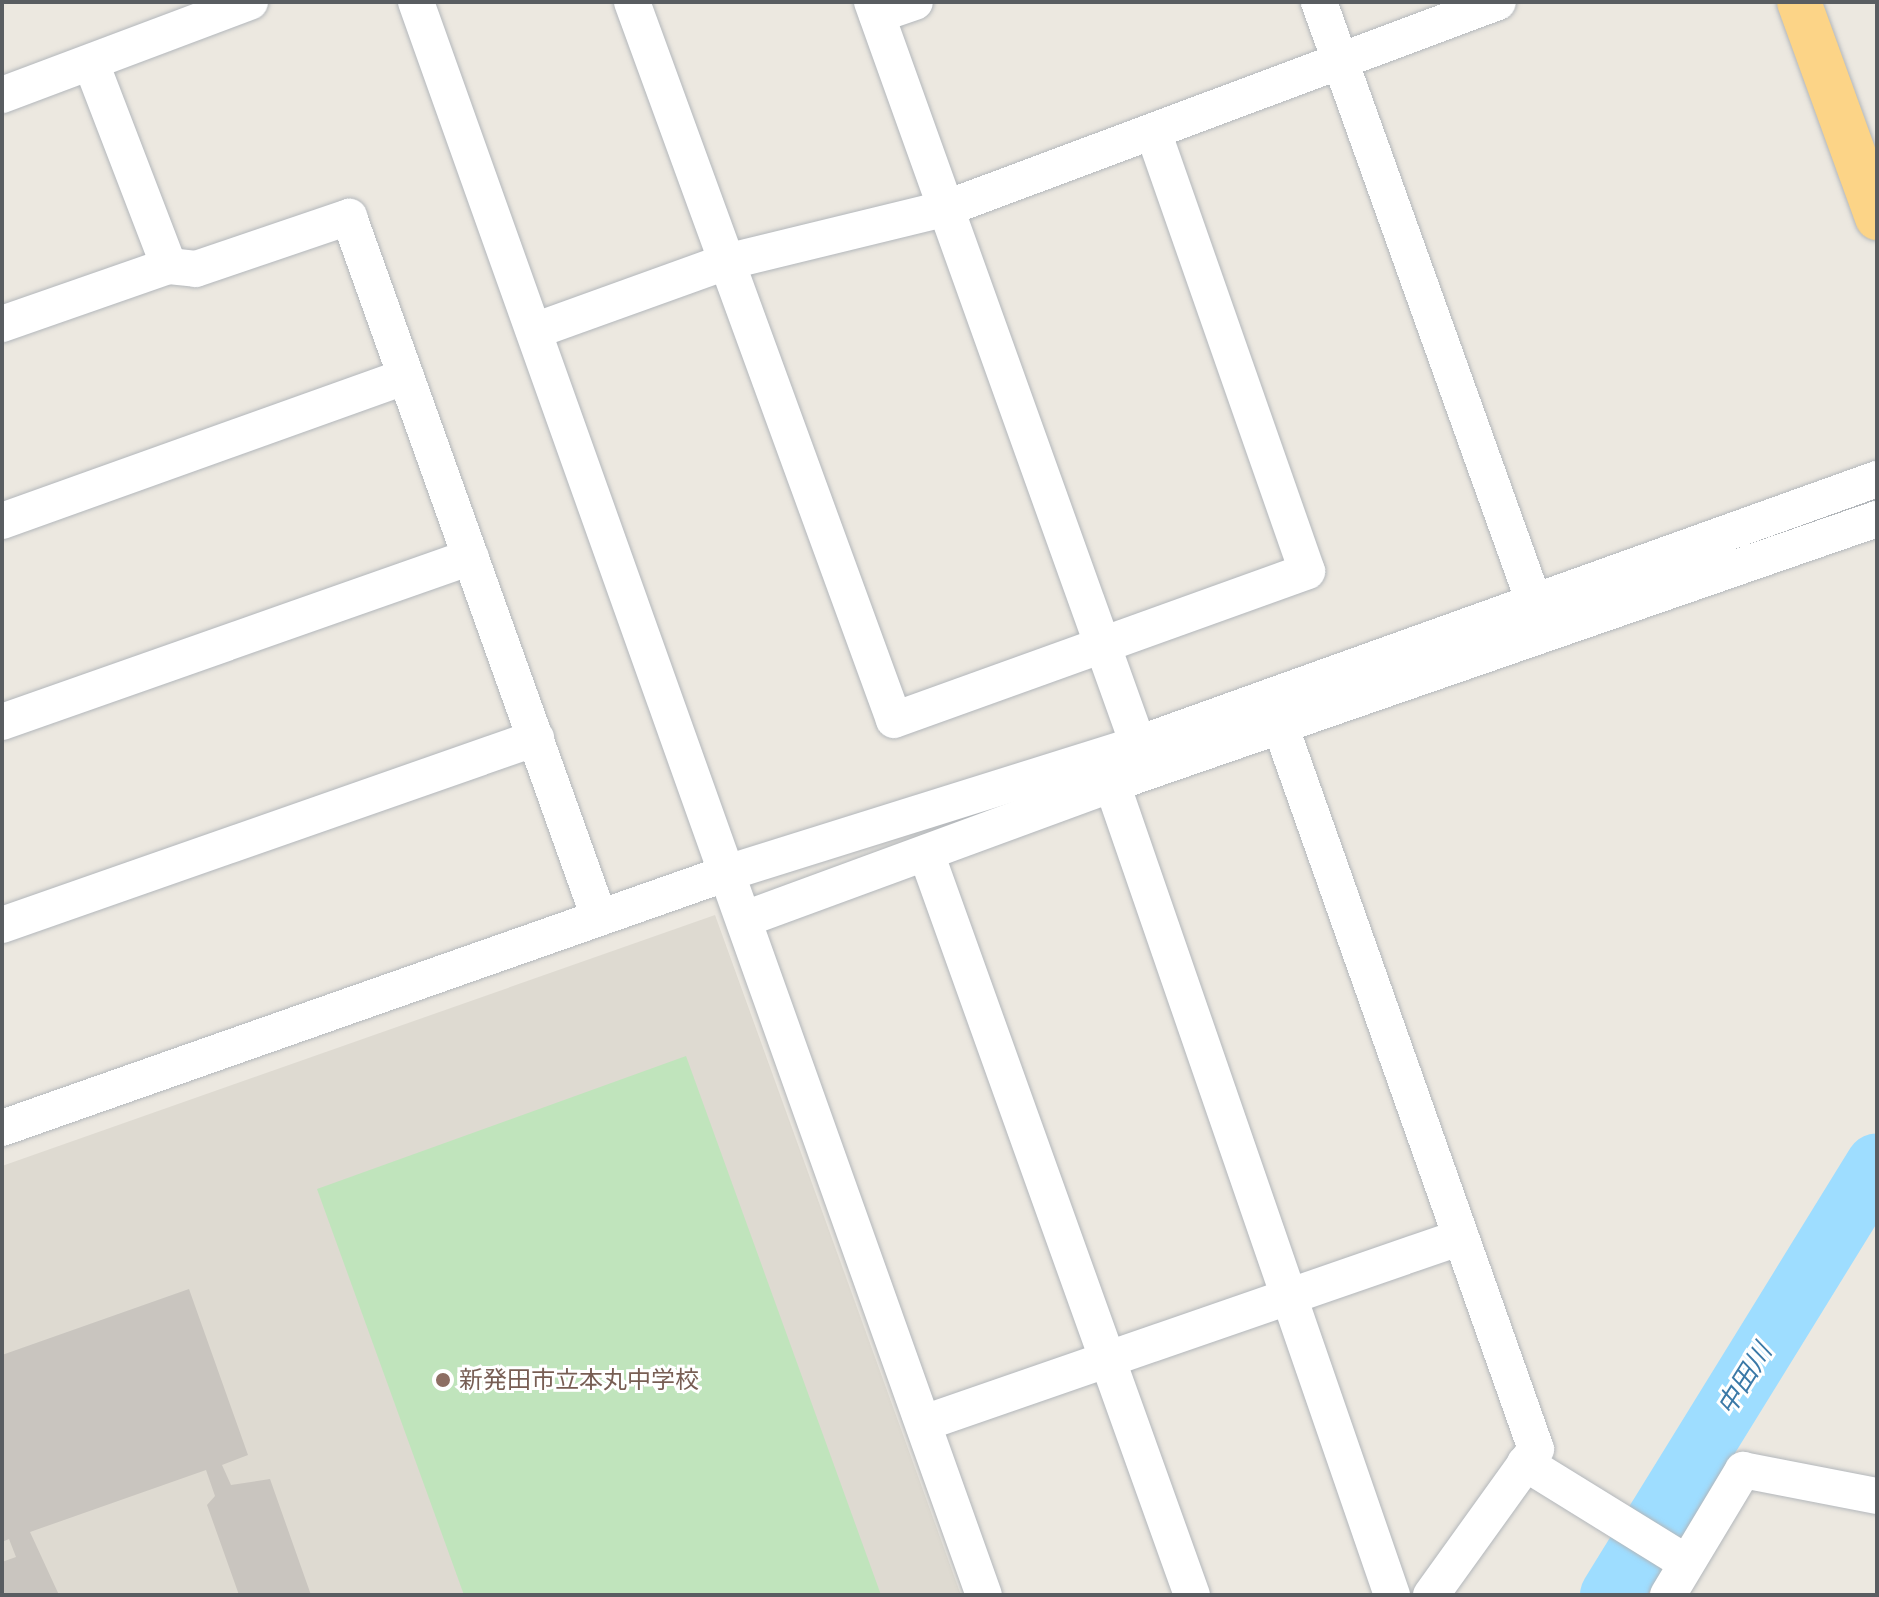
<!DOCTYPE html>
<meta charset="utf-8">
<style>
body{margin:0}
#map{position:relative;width:1879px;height:1597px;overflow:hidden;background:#ece8e0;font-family:"Public Sans","Noto Sans JP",sans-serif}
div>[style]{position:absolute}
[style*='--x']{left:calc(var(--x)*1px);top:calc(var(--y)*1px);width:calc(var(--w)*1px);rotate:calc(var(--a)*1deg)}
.education>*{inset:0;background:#dedad1}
.green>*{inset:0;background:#c0e4bc}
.river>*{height:62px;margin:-31px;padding:0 31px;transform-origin:31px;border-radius:31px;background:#9eddff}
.building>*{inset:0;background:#c9c5bf}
.roads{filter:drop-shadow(0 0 2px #b3b7bb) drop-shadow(0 0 2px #b3b7bb)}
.minor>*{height:36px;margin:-18px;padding:0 18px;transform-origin:18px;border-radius:18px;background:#fff}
.highway>*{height:44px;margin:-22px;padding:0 22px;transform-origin:22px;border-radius:22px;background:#fcd487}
.dots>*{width:22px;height:22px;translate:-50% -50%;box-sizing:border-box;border:4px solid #fff;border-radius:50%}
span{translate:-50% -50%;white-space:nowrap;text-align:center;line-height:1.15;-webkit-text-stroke:6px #fff;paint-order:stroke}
.education-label{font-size:24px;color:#785e54}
.left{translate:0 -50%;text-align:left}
.water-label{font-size:26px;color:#3a79a7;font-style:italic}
.frame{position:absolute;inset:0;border:4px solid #595d61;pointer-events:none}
</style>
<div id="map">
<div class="education">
<i style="clip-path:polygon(715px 915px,961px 1595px,2px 1595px,2px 1166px)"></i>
</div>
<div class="green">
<i style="clip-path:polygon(686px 1056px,881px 1595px,464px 1595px,317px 1189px)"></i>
</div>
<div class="river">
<i style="--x:1611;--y:1595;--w:506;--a:-58.32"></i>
</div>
<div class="building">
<i style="clip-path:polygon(189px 1289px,248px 1455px,222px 1465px,231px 1485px,270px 1479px,311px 1595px,239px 1595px,207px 1505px,215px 1496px,206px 1470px,30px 1532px,59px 1595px,2px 1595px,2px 1562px,16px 1557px,9px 1539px,2px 1542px,2px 1355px)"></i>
</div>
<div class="roads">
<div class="minor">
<i style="--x:416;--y:2;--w:1691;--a:70.38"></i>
<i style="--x:632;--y:2;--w:764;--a:69.95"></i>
<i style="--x:894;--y:720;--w:439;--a:-19.8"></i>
<i style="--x:1307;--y:571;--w:465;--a:-109.3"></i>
<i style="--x:872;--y:2;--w:788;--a:70.28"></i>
<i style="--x:1319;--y:2;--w:637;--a:70.29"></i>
<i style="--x:877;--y:15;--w:40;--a:-18.9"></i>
<i style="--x:91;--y:63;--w:217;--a:69"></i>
<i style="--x:169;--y:266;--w:27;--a:6"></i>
<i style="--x:196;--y:269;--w:162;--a:-18.8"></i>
<i style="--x:349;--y:217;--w:743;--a:70.35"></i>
<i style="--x:2;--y:95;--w:265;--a:-20.6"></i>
<i style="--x:2;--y:324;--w:177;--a:-19.2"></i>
<i style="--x:534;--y:331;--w:204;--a:-19.8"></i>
<i style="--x:726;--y:262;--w:228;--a:-13.7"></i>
<i style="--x:947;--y:208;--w:588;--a:-20.5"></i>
<i style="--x:2;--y:521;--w:429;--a:-19.7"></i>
<i style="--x:2;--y:722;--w:497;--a:-19.4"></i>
<i style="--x:1280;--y:725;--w:768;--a:70.53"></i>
<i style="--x:1536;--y:1449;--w:180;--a:125.7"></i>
<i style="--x:1112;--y:784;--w:858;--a:70.95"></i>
<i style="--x:926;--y:853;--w:788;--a:70.28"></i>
<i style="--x:748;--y:918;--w:388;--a:-20.2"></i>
<i style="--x:1112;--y:784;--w:810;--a:-19.11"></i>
<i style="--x:2;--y:925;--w:566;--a:-19.3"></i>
<i style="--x:2;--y:1128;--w:772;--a:-19.37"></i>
<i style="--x:730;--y:872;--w:428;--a:-17.4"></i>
<i style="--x:1138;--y:744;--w:785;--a:-19.73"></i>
<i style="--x:924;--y:1423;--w:568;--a:-19.1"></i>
<i style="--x:1525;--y:1463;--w:190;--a:31.7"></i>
<i style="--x:1668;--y:1595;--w:146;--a:-59"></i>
<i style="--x:1743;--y:1470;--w:136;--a:11"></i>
</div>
<div class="highway">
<i style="--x:1799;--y:2;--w:230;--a:70.1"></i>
</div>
</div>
<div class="dots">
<i style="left:443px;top:1380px;background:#8d6e63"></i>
</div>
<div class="education-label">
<span class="left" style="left:459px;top:1380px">新発田市立本丸中学校</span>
</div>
<div class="water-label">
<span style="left:1744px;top:1379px;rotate:-58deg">中田川</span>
</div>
<div class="frame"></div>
</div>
